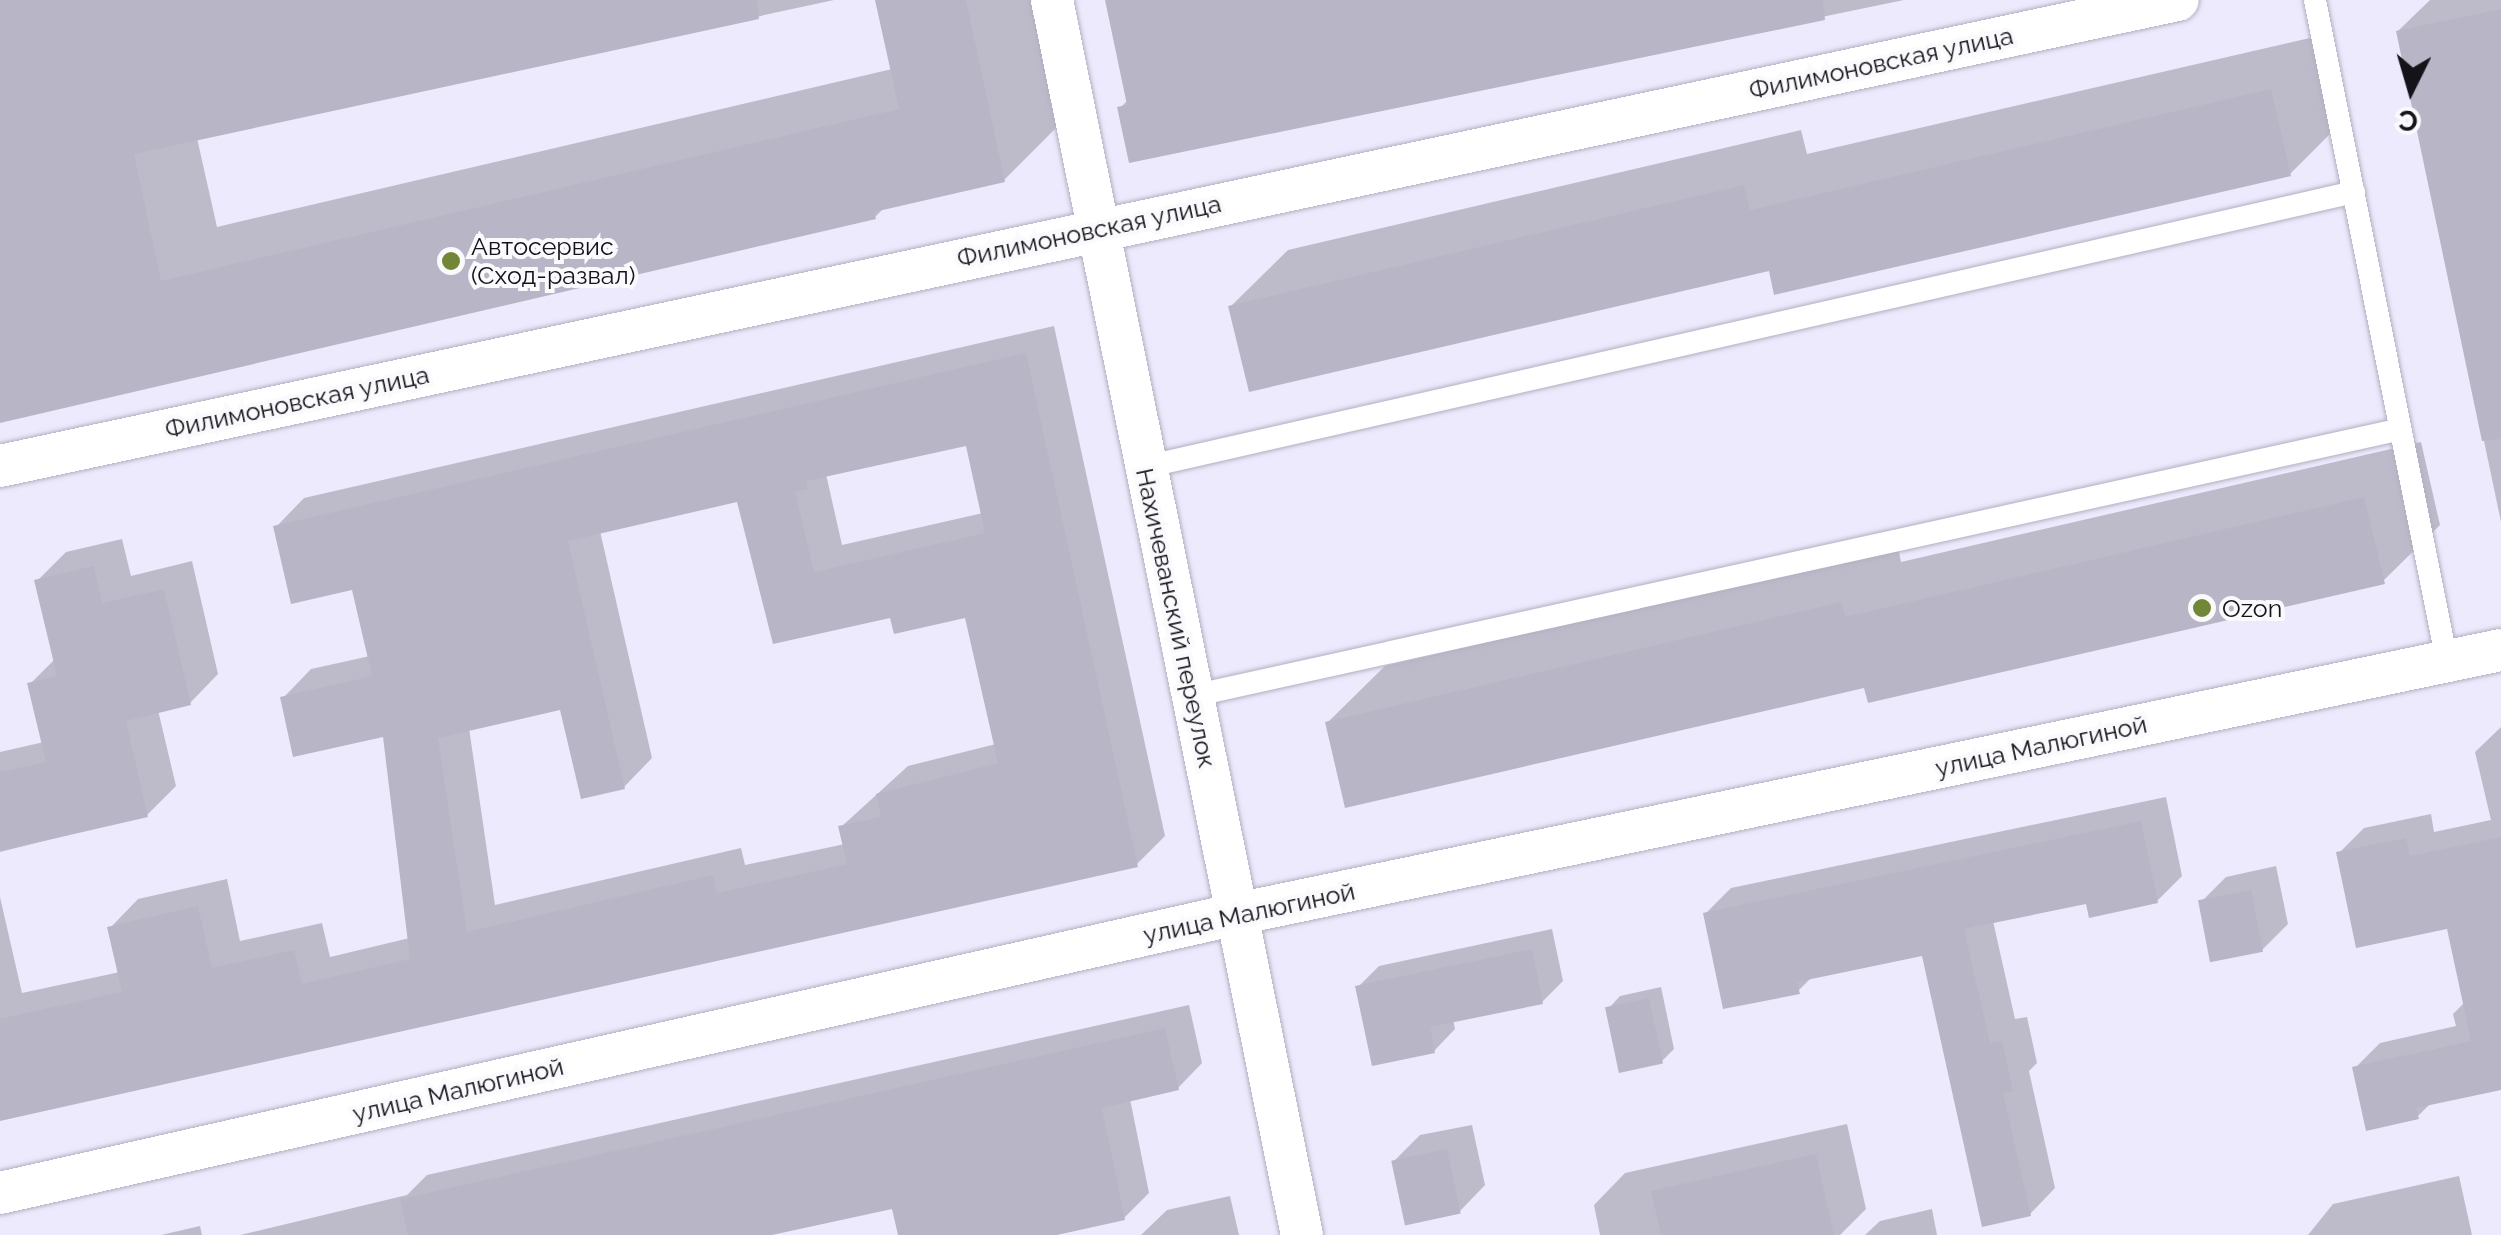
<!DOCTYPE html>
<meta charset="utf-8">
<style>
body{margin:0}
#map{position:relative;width:2501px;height:1235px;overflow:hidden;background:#edeafd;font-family:Raleway,sans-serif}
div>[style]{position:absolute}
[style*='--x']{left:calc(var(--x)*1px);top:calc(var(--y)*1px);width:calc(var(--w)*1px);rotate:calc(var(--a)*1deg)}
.shadow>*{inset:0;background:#0003}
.building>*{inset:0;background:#b8b5c7;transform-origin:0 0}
.roads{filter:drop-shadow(0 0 2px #b2afc1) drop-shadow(0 0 2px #b2afc1)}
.lane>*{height:22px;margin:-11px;padding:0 11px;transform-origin:11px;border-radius:11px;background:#fff}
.street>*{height:42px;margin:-21px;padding:0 21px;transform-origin:21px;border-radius:21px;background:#fff}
.dots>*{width:28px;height:28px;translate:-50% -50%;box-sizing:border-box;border:5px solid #fafafd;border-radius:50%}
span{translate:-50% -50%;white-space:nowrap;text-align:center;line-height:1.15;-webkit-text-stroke:8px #fafafd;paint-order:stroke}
.street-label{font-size:25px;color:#14131a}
.poi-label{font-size:25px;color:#14131a}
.left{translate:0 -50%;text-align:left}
.north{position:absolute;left:2361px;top:40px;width:100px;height:100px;-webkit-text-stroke:8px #fafafd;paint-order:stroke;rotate:185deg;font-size:28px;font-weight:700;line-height:40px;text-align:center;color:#14131a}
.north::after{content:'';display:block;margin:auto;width:35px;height:45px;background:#14131a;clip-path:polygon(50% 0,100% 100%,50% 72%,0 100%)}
</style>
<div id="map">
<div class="shadow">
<i style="clip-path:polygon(0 0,834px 0,197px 138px,217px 227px,892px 69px,877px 0,1032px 0,1060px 124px,1004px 180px,885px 207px,875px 217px,0 417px)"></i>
<i style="clip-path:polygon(1108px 0,1904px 0,1131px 160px,1120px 108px,1128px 100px)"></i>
<i style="clip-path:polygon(2430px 0,2501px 0,2501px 522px,2398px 31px)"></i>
<i style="clip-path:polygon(2327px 34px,2347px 117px,2290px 174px,1771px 268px,1231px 306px,1288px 250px,1801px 130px,1807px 154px)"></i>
<i style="clip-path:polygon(evenodd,1054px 326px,1165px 836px,1136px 865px,0 1119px,0 897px,22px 993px,120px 972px,110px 928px,138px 899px,227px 879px,240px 941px,322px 923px,330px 957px,414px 937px,385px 734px,283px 698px,311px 669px,370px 656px,354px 587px,276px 527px,304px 498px,1054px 326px,967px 443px,983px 513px,842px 545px,826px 474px,967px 443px,1054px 326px,739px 499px,775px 641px,892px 615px,967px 615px,996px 744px,908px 766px,841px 827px,845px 844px,745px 865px,741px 848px,495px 905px,469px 728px,562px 707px,624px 787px,652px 758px,600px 531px,739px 499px)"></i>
<i style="clip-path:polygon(2421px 442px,2440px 525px,2383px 581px,1866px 685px,1328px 722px,1385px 666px,1898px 547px,1901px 562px)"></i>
<i style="clip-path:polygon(122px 539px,131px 576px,192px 561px,218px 674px,190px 703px,158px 710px,176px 786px,147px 815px,0 852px,0 752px,44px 742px,30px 684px,56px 658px,37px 581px,66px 552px)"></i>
<i style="clip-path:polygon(2501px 727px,2501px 1087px,2432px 1102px,2417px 1117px,2355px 1068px,2380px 1043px,2456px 1026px,2453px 1014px,2465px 1002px,2449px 926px,2339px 853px,2364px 828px,2431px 814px,2434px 832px,2491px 820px,2475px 752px)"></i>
<i style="clip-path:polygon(2166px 797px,2182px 876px,2157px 901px,2088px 901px,1993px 921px,2015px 1019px,2027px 1017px,2037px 1063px,2029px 1071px,2055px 1188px,2030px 1214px,1924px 953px,1813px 976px,1798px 991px,1705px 914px,1731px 888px)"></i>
<i style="clip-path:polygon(2276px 866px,2288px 924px,2262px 950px,2201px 902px,2226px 877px)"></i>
<i style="clip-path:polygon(1552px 929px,1563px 981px,1542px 1002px,1453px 1019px,1455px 1029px,1434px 1051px,1358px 987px,1379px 966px)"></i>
<i style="clip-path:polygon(1661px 987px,1674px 1049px,1661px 1062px,1608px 1009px,1620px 996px)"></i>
<i style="clip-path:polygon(1189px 1005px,1202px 1063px,1178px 1088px,1130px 1099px,1149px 1193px,1124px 1218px,1046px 1235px,900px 1235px,894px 1206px,760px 1235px,240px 1235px,407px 1195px,427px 1175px)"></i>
<i style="clip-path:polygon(1847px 1124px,1866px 1209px,1840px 1235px,1600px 1235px,1594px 1205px,1625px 1173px)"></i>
<i style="clip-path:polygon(1472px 1125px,1485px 1185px,1460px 1211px,1394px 1161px,1420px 1135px)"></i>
<i style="clip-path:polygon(2459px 1176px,2472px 1235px,2308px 1235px,2333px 1204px)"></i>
<i style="clip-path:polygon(1230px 1196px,1239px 1235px,1141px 1235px,1167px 1210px)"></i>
<i style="clip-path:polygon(1932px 1209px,1937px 1235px,1865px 1235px,1880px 1221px)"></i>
<i style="clip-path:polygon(200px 1226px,202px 1235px,161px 1235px)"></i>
</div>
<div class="building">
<i style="clip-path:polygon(0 0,757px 0,759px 19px,134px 154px,161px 281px,899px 109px,875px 0,966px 0,1005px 182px,874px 212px,876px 219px,0 423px)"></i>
<i style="clip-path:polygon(1105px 0,1823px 0,1825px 20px,1129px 163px,1117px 107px,1127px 105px)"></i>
<i style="clip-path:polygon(2501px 9px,2501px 439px,2482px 441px,2396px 31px)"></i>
<i style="clip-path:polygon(2271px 89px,2291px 176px,1774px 295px,1769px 271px,1249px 392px,1228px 306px,1744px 185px,1750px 210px)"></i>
<i style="clip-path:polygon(evenodd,1026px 353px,1138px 867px,0 1121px,0 1019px,122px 992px,107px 927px,198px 906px,212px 968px,294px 950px,302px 984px,410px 959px,383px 737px,293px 757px,280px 697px,372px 676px,352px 590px,291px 604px,273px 526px,1026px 353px,966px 446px,985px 533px,814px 572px,795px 492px,808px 489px,806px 481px,966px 446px,1026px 353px,737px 502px,773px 644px,890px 618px,894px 634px,965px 618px,998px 763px,876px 794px,881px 817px,838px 826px,847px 864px,717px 893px,713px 875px,467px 932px,438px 738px,560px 710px,581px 799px,625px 789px,568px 541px,737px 502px)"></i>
<i style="clip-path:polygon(2364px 497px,2385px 584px,1868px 703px,1864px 688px,1345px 808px,1325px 722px,1841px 602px,1845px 617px)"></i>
<i style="clip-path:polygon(94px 566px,102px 603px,164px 589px,191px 705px,126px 721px,148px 817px,0 851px,0 772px,46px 762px,27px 683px,57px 676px,34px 580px)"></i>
<i style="clip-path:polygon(2141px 821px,2158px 903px,2089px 918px,2086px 904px,1964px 929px,1990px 1043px,2002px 1041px,2013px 1091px,2003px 1093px,2031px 1216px,1982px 1227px,1922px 956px,1797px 982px,1800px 994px,1723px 1009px,1703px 913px)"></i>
<i style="clip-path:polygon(2501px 837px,2501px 1090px,2416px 1108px,2419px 1119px,2366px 1131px,2352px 1067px,2471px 1041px,2447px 929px,2356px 948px,2336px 852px,2406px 838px,2410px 856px)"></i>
<i style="left:2251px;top:890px;width:63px;height:54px;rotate:79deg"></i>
<i style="clip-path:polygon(1532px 949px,1543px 1004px,1430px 1027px,1435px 1053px,1372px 1066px,1355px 986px)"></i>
<i style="left:1649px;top:998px;width:67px;height:45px;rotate:78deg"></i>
<i style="clip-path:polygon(1165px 1028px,1179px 1090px,1102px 1108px,1125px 1220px,1057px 1235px,898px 1235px,892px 1209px,772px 1235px,408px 1235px,400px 1199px)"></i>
<i style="left:1447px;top:1149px;width:66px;height:57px;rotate:78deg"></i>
<i style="clip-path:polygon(1816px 1154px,1834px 1235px,1661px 1235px,1651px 1191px)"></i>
</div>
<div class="roads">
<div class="lane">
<i style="--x:2315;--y:0;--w:675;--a:78.72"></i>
<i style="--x:1145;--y:467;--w:1240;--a:-12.81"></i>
<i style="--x:1192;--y:696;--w:1234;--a:-12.45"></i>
</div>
<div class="street">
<i style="--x:1052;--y:0;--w:1260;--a:78.56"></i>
<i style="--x:0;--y:466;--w:2227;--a:-12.08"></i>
<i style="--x:0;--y:1193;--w:1268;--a:-12.71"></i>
<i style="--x:1237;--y:914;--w:1291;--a:-11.8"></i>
</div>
</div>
<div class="dots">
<i style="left:451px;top:261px;background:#718637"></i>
<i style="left:2202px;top:608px;background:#718637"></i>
</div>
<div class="street-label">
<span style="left:1881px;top:63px;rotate:-12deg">Филимоновская улица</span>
<span style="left:1089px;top:231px;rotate:-12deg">Филимоновская улица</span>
<span style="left:297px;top:402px;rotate:-12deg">Филимоновская улица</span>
<span style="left:1176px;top:618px;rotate:78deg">Нахичеванский переулок</span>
<span style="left:2041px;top:746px;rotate:-12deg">улица Малюгиной</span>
<span style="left:1249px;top:913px;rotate:-12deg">улица Малюгиной</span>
<span style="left:458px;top:1090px;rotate:-13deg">улица Малюгиной</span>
</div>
<div class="poi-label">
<span class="left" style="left:471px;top:261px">Автосервис<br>(Сход-развал)</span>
<span class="left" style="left:2222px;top:608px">Ozon</span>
</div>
<div class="north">С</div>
</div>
